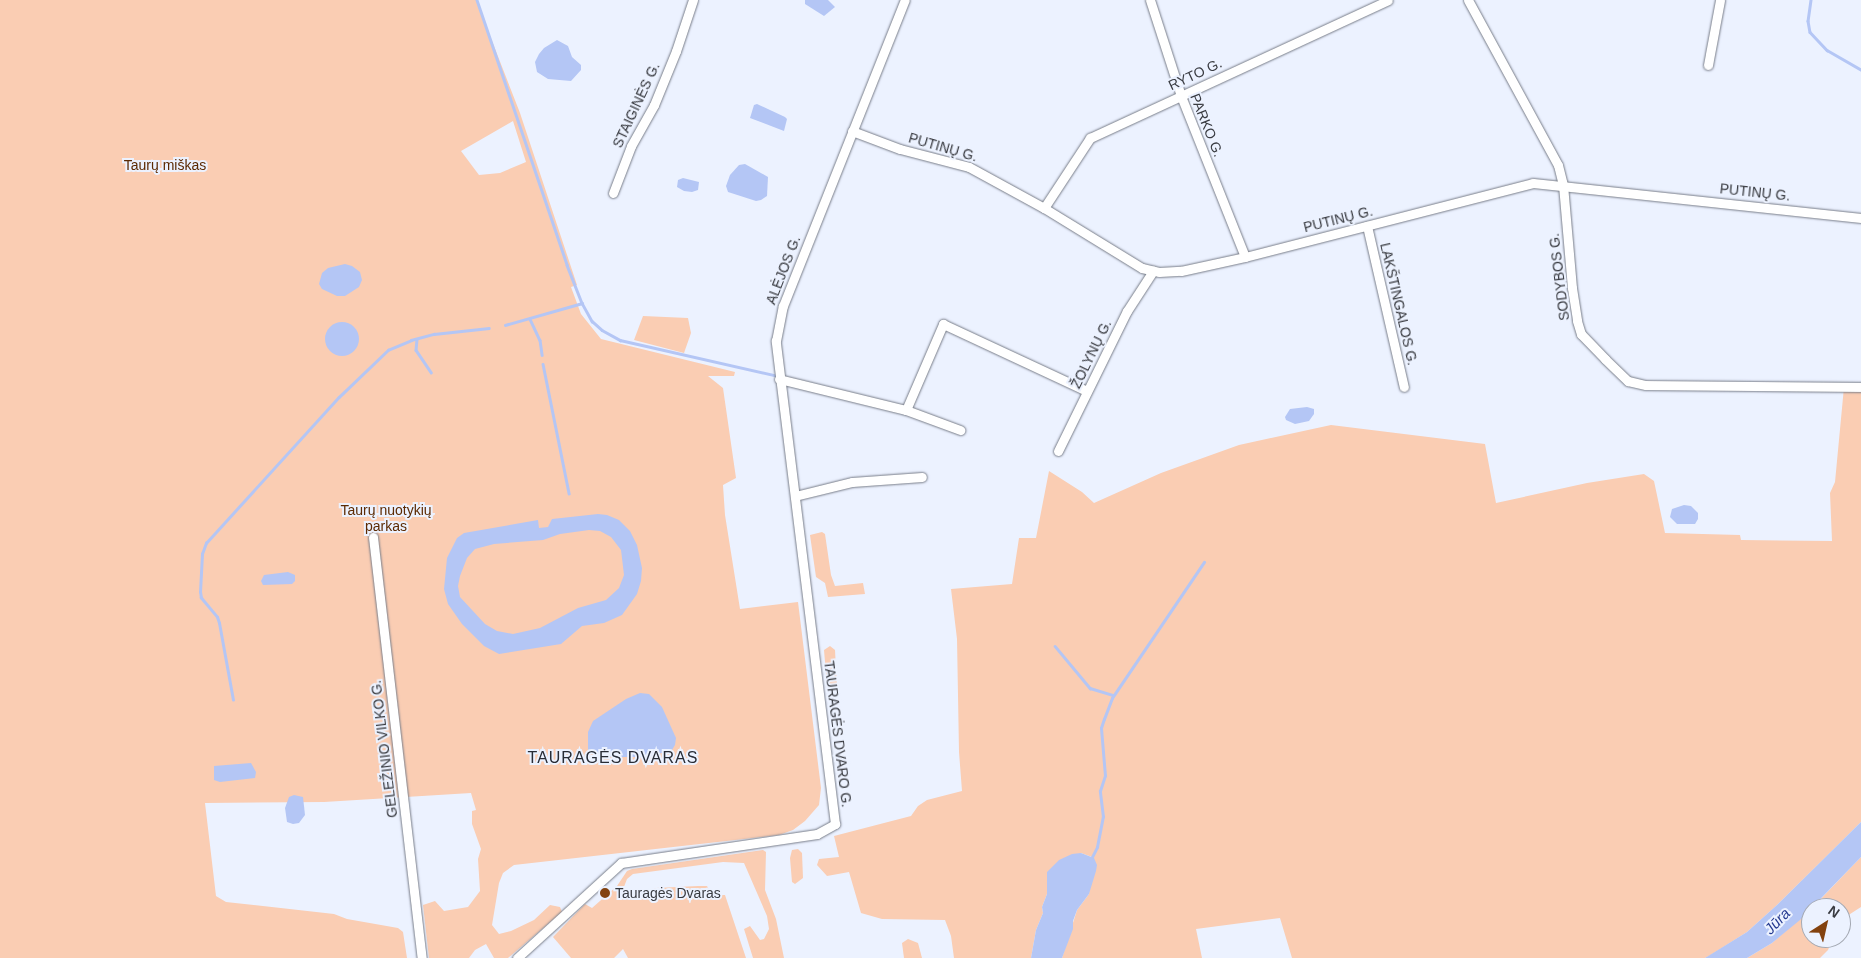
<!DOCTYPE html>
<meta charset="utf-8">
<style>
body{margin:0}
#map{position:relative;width:1861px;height:958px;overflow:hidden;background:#ecf2ff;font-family:Helvetica,sans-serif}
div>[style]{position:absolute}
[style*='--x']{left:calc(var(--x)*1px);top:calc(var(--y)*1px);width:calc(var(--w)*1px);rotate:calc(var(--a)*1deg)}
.green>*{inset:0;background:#facdb3}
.water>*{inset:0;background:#b4c6f5}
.round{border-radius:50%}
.stream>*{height:2.5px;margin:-1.25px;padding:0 1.25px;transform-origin:1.25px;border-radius:1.25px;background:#b4c6f5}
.roads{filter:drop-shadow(0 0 1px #787d89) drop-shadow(0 0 1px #787d89)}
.minor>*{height:9px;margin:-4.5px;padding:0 4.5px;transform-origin:4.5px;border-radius:4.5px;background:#fff}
.dots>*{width:14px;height:14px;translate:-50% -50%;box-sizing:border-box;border:2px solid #ecf2ff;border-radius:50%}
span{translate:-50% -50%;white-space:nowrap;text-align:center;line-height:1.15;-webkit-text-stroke:4px #ecf2ff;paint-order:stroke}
.street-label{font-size:14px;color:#393b41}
.park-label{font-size:14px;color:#5c2a03}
.poi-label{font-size:14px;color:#393b41}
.left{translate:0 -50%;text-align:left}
.water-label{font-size:15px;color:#243990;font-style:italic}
.quarter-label{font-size:16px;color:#282c36;letter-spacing:1px}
.north{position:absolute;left:1801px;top:898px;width:50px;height:50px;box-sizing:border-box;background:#ecf2ff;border:1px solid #a4a9b3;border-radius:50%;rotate:35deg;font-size:14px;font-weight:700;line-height:20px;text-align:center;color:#393b41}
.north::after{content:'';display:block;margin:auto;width:18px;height:22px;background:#83420f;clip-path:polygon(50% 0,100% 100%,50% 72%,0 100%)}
</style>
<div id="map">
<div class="green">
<i style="clip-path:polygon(evenodd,0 0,476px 0,520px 113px,577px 285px,571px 287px,581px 314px,601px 339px,735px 372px,734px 376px,708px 376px,723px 388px,736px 478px,723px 485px,725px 515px,740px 609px,798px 602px,821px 788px,819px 805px,805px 821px,793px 830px,779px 835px,514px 865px,503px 873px,499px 883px,492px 925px,499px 934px,511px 931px,534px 920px,550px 905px,560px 907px,562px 912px,508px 958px,494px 958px,486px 944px,475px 950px,469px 958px,429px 958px,423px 905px,435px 901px,444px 911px,468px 907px,480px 891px,478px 859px,481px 849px,472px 824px,472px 811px,476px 810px,471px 793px,324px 802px,205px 803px,216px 896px,226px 902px,334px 914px,347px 919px,398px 928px,403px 932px,407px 958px,0 958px,0 0,513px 121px,526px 162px,500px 173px,479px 175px,461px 151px,513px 121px)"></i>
<i style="clip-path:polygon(643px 316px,688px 318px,691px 333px,684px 353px,634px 340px)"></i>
<i style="clip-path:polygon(1844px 387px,1861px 388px,1861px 822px,1777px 905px,1747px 932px,1709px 956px,1705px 958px,1292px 958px,1280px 918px,1196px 929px,1202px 958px,1062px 958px,1077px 910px,1089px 894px,1092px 857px,1081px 853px,1047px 881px,1047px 894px,1042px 907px,1043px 913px,1036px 930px,1031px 958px,954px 958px,951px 936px,945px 920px,882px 919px,861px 913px,849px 872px,827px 876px,817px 865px,819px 859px,839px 857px,834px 836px,911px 816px,918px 806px,927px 800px,962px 791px,959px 752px,957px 639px,951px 589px,1012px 584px,1019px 538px,1036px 538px,1049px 471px,1082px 492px,1094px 503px,1161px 473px,1239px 445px,1331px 425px,1485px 444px,1496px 503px,1587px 483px,1644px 474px,1654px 481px,1665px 533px,1740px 535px,1741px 540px,1832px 541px,1830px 493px,1835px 482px)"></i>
<i style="clip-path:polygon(822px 532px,825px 534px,831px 575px,835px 586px,863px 583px,865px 594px,828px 597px,825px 583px,816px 577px,810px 535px)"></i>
<i style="clip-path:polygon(830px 646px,835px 650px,837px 687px,834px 691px,829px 691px,827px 686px,824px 650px)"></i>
<i style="clip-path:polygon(798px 849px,802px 853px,803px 878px,795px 884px,792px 882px,790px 858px,792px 850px)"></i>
<i style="clip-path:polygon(763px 850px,766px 852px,765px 890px,776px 919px,784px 958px,753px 958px,744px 929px,750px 926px,760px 940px,764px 939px,769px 929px,767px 916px,744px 863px,723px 862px,633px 874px,627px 879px,622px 892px,628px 899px,656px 888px,698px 886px,707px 886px,710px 891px,708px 895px,725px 895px,746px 958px,628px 958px,623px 949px,614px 958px,571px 958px,553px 937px,585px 904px,592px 908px,617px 886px,627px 871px,632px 869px)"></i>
<i style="clip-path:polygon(1861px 857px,1861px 907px,1847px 916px,1841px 923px,1841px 908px,1812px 908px)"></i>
<i style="clip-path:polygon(1811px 909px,1811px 938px,1833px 938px,1828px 950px,1820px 958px,1747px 958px,1772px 943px)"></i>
<i style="clip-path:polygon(908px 939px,918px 943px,922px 958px,904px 958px,902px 943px)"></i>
</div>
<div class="water">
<i style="clip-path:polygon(805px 0,828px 0,835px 7px,824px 16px,805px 4px)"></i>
<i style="clip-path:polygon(557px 40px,568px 46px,572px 57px,581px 65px,581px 70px,571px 81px,548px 79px,537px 72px,535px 62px,539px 54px,544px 48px)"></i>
<i style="clip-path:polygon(757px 104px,785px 117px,787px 119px,784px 131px,750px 118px,754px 105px)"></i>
<i style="clip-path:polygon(745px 164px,768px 177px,767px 196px,761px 200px,756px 201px,728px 192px,726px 186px,730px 175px,739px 165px)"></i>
<i style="clip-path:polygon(683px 178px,699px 182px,698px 190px,692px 192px,684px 191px,677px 187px,678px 180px)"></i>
<i style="clip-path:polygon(345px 264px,352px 266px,360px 272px,362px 280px,359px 287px,345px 296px,337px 296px,322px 289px,319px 284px,322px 273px,328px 268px)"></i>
<i class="round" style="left:325px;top:322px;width:34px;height:34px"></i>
<i style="clip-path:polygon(1307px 407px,1314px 409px,1314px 414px,1309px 421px,1295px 424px,1286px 420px,1285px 417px,1290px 409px)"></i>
<i style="clip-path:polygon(1684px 505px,1691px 506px,1698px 513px,1698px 519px,1695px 524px,1677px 524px,1670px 517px,1672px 509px)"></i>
<i style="clip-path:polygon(evenodd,598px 514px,607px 515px,619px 520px,630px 531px,637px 545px,642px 568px,641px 581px,637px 594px,622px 615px,604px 623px,582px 626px,561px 644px,499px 654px,484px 646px,462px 624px,448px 604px,444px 589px,447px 558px,457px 538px,464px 533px,538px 520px,539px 528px,548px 527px,552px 519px,598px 514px,589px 530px,600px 531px,611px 537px,621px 550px,624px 575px,619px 588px,606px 600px,578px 608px,540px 628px,513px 634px,497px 631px,485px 624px,460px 597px,458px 586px,460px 576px,467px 558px,475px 549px,494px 544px,543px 540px,560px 534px,589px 530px)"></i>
<i style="clip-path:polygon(288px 572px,295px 575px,295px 581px,292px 584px,263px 585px,261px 581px,264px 575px)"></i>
<i style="clip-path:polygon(640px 693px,649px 694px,662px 707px,676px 738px,675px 745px,672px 750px,648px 757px,611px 757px,588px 751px,588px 732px,593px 721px,626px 699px)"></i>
<i style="clip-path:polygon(251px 763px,256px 772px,255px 778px,220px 782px,214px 780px,214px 766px)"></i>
<i style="clip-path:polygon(294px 795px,303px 797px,305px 815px,299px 823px,293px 824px,287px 822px,285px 808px,289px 797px)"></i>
<i style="clip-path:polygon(1861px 822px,1861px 857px,1800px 920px,1772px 943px,1747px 958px,1705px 958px,1747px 932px,1777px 905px)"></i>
<i style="clip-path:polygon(1081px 853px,1094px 858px,1097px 865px,1096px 871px,1089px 894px,1077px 910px,1073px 921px,1073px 929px,1062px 958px,1031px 958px,1036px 930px,1043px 913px,1042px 907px,1047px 894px,1047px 872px,1059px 860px,1072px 854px)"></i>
</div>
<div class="stream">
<i style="--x:477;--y:0;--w:280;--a:71.2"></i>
<i style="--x:567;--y:265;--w:41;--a:68.5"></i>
<i style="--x:582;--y:303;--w:21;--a:61"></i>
<i style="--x:592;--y:321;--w:13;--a:42"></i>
<i style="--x:602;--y:330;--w:21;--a:29"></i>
<i style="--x:620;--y:340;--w:158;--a:12.8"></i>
<i style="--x:1811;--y:0;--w:21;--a:98"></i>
<i style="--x:1808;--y:21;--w:11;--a:80"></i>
<i style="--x:1810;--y:32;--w:25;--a:47"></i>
<i style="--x:1827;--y:50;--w:39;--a:30"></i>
<i style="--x:530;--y:319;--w:23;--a:65"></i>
<i style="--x:540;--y:340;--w:15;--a:82"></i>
<i style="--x:505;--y:325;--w:80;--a:-15.9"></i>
<i style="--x:417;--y:339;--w:11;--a:95"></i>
<i style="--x:416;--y:350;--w:27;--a:56"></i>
<i style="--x:543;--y:364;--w:132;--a:78.6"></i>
<i style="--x:1055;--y:646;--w:55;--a:50.2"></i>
<i style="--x:1090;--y:688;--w:24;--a:17"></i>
<i style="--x:233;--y:700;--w:78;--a:-100.3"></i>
<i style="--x:219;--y:623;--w:6;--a:-108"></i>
<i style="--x:217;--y:617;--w:25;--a:-130"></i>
<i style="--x:201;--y:598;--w:6;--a:-99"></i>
<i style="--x:200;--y:592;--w:38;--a:-87"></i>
<i style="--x:202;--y:554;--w:12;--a:-70"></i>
<i style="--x:206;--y:543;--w:197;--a:-47.7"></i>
<i style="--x:339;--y:397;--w:68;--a:-43.8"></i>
<i style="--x:388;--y:350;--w:25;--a:-23"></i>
<i style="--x:411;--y:340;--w:24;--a:-15"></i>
<i style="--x:434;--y:334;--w:55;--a:-6.2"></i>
<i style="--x:1092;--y:857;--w:11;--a:-63"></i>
<i style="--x:1097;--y:847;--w:31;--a:-79"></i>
<i style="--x:1103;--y:817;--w:26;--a:-97"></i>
<i style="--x:1100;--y:791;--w:16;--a:-72"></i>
<i style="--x:1105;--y:776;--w:48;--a:-94.8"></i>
<i style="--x:1101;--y:728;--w:9;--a:-72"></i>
<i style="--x:1104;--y:719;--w:22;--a:-69"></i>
<i style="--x:1112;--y:698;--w:164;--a:-55.9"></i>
</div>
<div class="roads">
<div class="minor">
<i style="--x:1150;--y:0;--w:101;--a:72.1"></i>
<i style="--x:1181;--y:96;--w:173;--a:68.3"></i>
<i style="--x:1468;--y:0;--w:188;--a:61.4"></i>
<i style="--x:1558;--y:165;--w:21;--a:76"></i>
<i style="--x:1563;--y:185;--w:103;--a:85"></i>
<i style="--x:1572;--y:288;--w:33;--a:81"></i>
<i style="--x:1577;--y:321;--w:14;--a:73"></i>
<i style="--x:1581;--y:334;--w:35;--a:46"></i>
<i style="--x:1605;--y:359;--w:32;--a:44"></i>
<i style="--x:1628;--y:381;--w:18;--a:13"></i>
<i style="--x:1646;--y:385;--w:215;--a:0.5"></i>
<i style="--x:1708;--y:65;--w:66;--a:-79.5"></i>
<i style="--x:852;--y:131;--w:51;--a:20.6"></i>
<i style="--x:900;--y:149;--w:71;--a:14.6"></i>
<i style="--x:969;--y:167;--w:85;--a:28.7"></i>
<i style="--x:1044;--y:208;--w:115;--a:31.5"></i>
<i style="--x:1142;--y:268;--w:17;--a:13"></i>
<i style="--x:1159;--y:272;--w:22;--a:-3"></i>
<i style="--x:1181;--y:271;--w:66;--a:-12.3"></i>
<i style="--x:1245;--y:257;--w:297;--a:-14.4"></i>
<i style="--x:1533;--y:183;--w:330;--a:6.1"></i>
<i style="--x:613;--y:193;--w:50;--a:-69"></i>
<i style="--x:631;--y:146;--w:47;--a:-60.7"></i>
<i style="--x:654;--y:105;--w:58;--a:-67.8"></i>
<i style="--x:676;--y:51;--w:54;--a:-71.6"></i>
<i style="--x:1044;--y:208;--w:84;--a:-56.7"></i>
<i style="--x:1090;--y:138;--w:328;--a:-24.8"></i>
<i style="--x:1367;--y:226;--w:165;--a:77.1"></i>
<i style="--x:779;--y:379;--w:131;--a:13.7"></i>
<i style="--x:906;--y:410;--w:58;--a:20.3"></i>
<i style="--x:906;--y:410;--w:94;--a:-66.7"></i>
<i style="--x:943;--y:324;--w:159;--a:25"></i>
<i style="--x:1058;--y:451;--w:156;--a:-63.8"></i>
<i style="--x:1127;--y:311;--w:48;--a:-57"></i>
<i style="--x:795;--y:496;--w:59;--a:-13.8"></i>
<i style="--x:852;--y:482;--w:70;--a:-4.1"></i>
<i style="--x:373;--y:537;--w:424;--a:83.4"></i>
<i style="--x:517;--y:958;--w:141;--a:-42.4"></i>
<i style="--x:621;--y:863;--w:198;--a:-8.4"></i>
<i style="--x:817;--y:834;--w:21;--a:-29"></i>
<i style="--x:835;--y:824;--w:487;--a:-97"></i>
<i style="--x:776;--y:341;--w:36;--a:-79"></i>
<i style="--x:783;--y:306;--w:329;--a:-68.3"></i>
</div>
</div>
<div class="dots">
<i style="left:605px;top:893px;background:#83420f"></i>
</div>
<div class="street-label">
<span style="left:1195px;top:74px;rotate:-25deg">RYTO G.</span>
<span style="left:636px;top:105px;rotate:-65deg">STAIGINĖS G.</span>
<span style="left:1207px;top:125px;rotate:68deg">PARKO G.</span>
<span style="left:943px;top:147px;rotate:16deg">PUTINŲ G.</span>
<span style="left:1755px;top:192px;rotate:6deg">PUTINŲ G.</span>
<span style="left:1338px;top:219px;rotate:-14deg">PUTINŲ G.</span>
<span style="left:783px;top:270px;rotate:-69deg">ALĖJOS G.</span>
<span style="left:1559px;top:277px;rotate:-97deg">SODYBOS G.</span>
<span style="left:1399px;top:304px;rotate:77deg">LAKŠTINGALOS G.</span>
<span style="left:1091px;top:354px;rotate:-64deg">ŽOLYNŲ G.</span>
<span style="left:838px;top:734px;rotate:83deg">TAURAGĖS DVARO G.</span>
<span style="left:384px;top:749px;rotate:-97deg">GELEŽINIO VILKO G.</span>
</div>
<div class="park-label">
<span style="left:165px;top:165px">Taurų miškas</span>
<span style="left:386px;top:518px">Taurų nuotykių<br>parkas</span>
</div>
<div class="poi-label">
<span class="left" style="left:615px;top:893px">Tauragės Dvaras</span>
</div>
<div class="water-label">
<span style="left:1777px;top:921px;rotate:-46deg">Jūra</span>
</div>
<div class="quarter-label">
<span style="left:613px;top:758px">TAURAGĖS DVARAS</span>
</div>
<div class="north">N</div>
</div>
